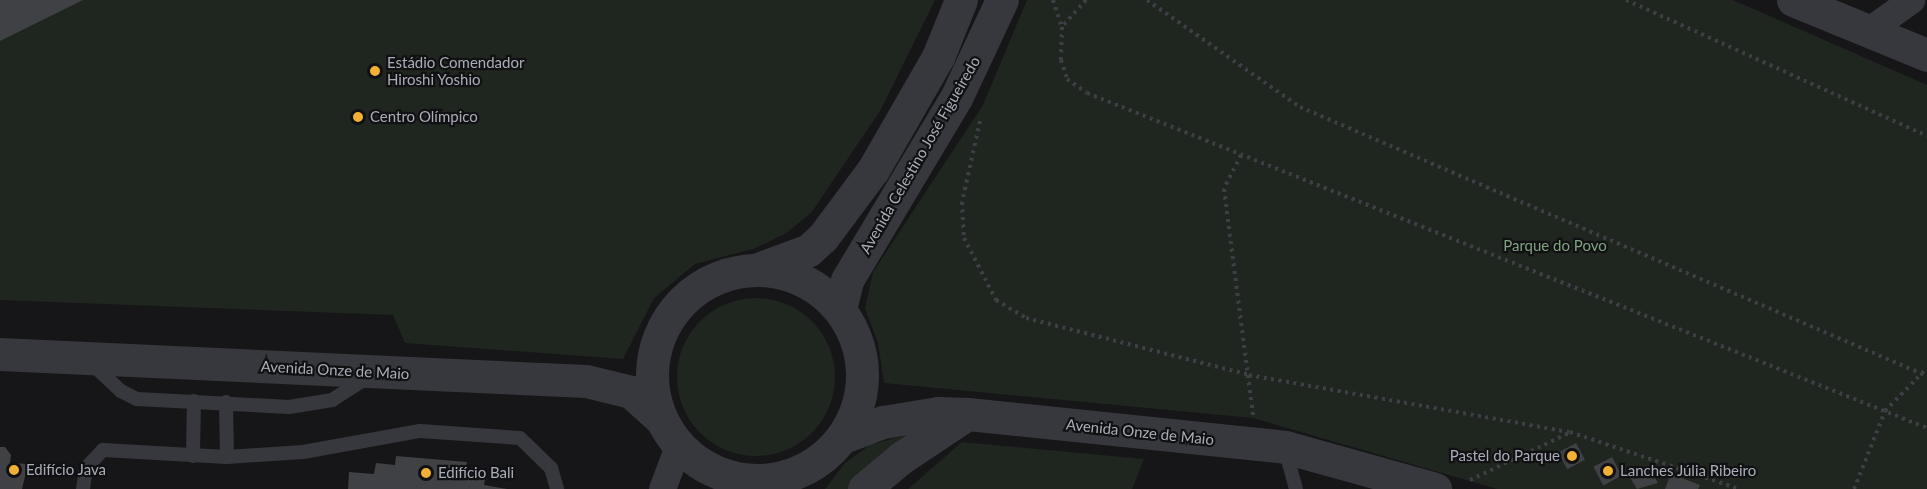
<!DOCTYPE html>
<meta charset="utf-8">
<style>
body{margin:0}
#map{position:relative;width:1927px;height:489px;overflow:hidden;background:#161618;font-family:Lato,sans-serif}
div>[style]{position:absolute}
[style*='--x']{left:calc(var(--x)*1px);top:calc(var(--y)*1px);width:calc(var(--w)*1px);rotate:calc(var(--a)*1deg)}
.green>*{inset:0;background:#1e261f}
.round{border-radius:50%}
.building>*{inset:0;background:#404145;transform-origin:0 0}
.path>*{height:4px;margin-top:-2px;transform-origin:0;background:repeating-linear-gradient(90deg,#3d3f44 0 3px,transparent 0 7.5px)}
.service>*{height:14px;margin:-7px;padding:0 7px;transform-origin:7px;border-radius:7px;background:#37383d}
.minor>*{height:27px;margin:-13.5px;padding:0 13.5px;transform-origin:13.5px;border-radius:13.5px;background:#37383d}
.tertiary>*{height:33px;margin:-16.5px;padding:0 16.5px;transform-origin:16.5px;border-radius:16.5px;background:#37383d}
.tertiary>.ring{margin:-16.5px;padding:0;box-sizing:content-box;background:none;border:33px solid #37383d;border-radius:50%}
.dots>*{width:16px;height:16px;translate:-50% -50%;box-sizing:border-box;border:3px solid #111113;border-radius:50%}
span{translate:-50% -50%;white-space:nowrap;text-align:center;line-height:1.15;-webkit-text-stroke:4.5px #111113;paint-order:stroke}
.poi-label{font-size:15px;color:#a8adb8}
.left{translate:0 -50%;text-align:left}
.right{translate:-100% -50%;text-align:right}
.street-label{font-size:15px;color:#a8adb8}
.park-label{font-size:15px;color:#7fa381}
</style>
<div id="map">
<div class="green">
<i style="clip-path:polygon(0 0,935px 0,880px 111px,811px 213px,785px 234px,753px 249px,695px 264px,654px 298px,623px 359px,405px 343px,393px 315px,0 300px)"></i>
<i style="clip-path:polygon(1027px 0,1733px 0,1927px 85px,1927px 489px,1497px 489px,1253px 418px,884px 383px,878px 343px,865px 308px,873px 272px,983px 105px)"></i>
<i class="round" style="left:677px;top:298px;width:158px;height:158px"></i>
<i style="clip-path:polygon(921px 431px,853px 489px,825px 489px,845px 463px,870px 445px)"></i>
<i style="clip-path:polygon(962px 442px,1144px 459px,1132px 489px,908px 489px)"></i>
</div>
<div class="building">
<i style="clip-path:polygon(0 0,83px 0,0 41px)"></i>
<i style="left:1576px;top:443px;width:19px;height:20px;rotate:62deg"></i>
<i style="clip-path:polygon(0 447px,5px 447px,11px 455px,10px 463px,28px 464px,22px 489px,0 489px)"></i>
<i style="clip-path:polygon(396px 456px,467px 462px,466px 472px,486px 473px,484px 485px,507px 489px,348px 489px,349px 472px,374px 474px,376px 463px,395px 465px)"></i>
<i style="left:1612px;top:457px;width:21px;height:21px;rotate:62deg"></i>
<i style="clip-path:polygon(1648px 465px,1658px 483px,1637px 489px,1629px 476px)"></i>
<i style="clip-path:polygon(1671px 474px,1700px 485px,1698px 489px,1665px 489px)"></i>
</div>
<div class="path">
<i style="--x:1053;--y:0;--w:28;--a:72"></i>
<i style="--x:1086;--y:0;--w:36;--a:132"></i>
<i style="--x:1062;--y:27;--w:33;--a:92"></i>
<i style="--x:1061;--y:60;--w:20;--a:72"></i>
<i style="--x:1067;--y:79;--w:24;--a:35"></i>
<i style="--x:1087;--y:93;--w:904;--a:21.74"></i>
<i style="--x:1147;--y:0;--w:187;--a:35"></i>
<i style="--x:1300;--y:107;--w:682;--a:23.22"></i>
<i style="--x:1626;--y:0;--w:330;--a:24.3"></i>
<i style="--x:980;--y:121;--w:83;--a:102.5"></i>
<i style="--x:962;--y:202;--w:36;--a:87"></i>
<i style="--x:964;--y:238;--w:70;--a:62.7"></i>
<i style="--x:996;--y:300;--w:35;--a:31"></i>
<i style="--x:1026;--y:318;--w:230;--a:14.3"></i>
<i style="--x:1249;--y:375;--w:326;--a:10.1"></i>
<i style="--x:1570;--y:432;--w:178;--a:18.6"></i>
<i style="--x:1241;--y:155;--w:38;--a:117"></i>
<i style="--x:1224;--y:189;--w:228;--a:82.7"></i>
<i style="--x:1470;--y:480;--w:110;--a:-25.4"></i>
<i style="--x:1854;--y:489;--w:84;--a:-68.3"></i>
<i style="--x:1885;--y:411;--w:60;--a:-45.7"></i>
</div>
<div class="service">
<i style="--x:92;--y:364;--w:40;--a:43"></i>
<i style="--x:121;--y:391;--w:18;--a:27"></i>
<i style="--x:137;--y:399;--w:152;--a:3"></i>
<i style="--x:289;--y:407;--w:44;--a:-9.2"></i>
<i style="--x:332;--y:400;--w:45;--a:-32.3"></i>
<i style="--x:226;--y:402;--w:55;--a:89"></i>
<i style="--x:1285;--y:449;--w:41;--a:74.6"></i>
<i style="--x:193;--y:456;--w:55;--a:-89"></i>
<i style="--x:83;--y:489;--w:21;--a:-82"></i>
<i style="--x:86;--y:468;--w:25;--a:-47"></i>
<i style="--x:103;--y:450;--w:124;--a:3.2"></i>
<i style="--x:227;--y:457;--w:76;--a:-3.8"></i>
<i style="--x:303;--y:452;--w:119;--a:-10.2"></i>
<i style="--x:420;--y:431;--w:100;--a:4"></i>
<i style="--x:520;--y:438;--w:43;--a:44.1"></i>
<i style="--x:551;--y:468;--w:22;--a:74"></i>
</div>
<div class="minor">
<i style="--x:1869;--y:30;--w:52;--a:-35.5"></i>
<i style="--x:662;--y:489;--w:46;--a:-69.6"></i>
</div>
<div class="tertiary">
<i style="--x:1793;--y:0;--w:145;--a:22.3"></i>
<i style="--x:758;--y:269;--w:54;--a:-20.4"></i>
<i style="--x:809;--y:250;--w:19;--a:-43"></i>
<i style="--x:823;--y:237;--w:84;--a:-53.3"></i>
<i style="--x:873;--y:170;--w:130;--a:-60.1"></i>
<i style="--x:938;--y:57;--w:61;--a:-68"></i>
<i class="ring" style="left:652px;top:270px;width:177px;height:177px"></i>
<i style="--x:840;--y:309;--w:30;--a:-76"></i>
<i style="--x:847;--y:280;--w:212;--a:-59.1"></i>
<i style="--x:956;--y:98;--w:108;--a:-64.9"></i>
<i style="--x:0;--y:354;--w:587;--a:2.64"></i>
<i style="--x:586;--y:381;--w:46;--a:13.7"></i>
<i style="--x:631;--y:392;--w:38;--a:42"></i>
<i style="--x:843;--y:437;--w:43;--a:-20.6"></i>
<i style="--x:883;--y:422;--w:56;--a:-9.3"></i>
<i style="--x:938;--y:413;--w:30;--a:2"></i>
<i style="--x:968;--y:414;--w:319;--a:5.9"></i>
<i style="--x:1285;--y:447;--w:156;--a:15.6"></i>
<i style="--x:864;--y:489;--w:48;--a:-40"></i>
<i style="--x:901;--y:458;--w:79;--a:-33.7"></i>
</div>
<div class="dots">
<i style="left:375px;top:71px;background:#f2b134"></i>
<i style="left:358px;top:117px;background:#f2b134"></i>
<i style="left:1572px;top:456px;background:#f2b134"></i>
<i style="left:14px;top:470px;background:#f2b134"></i>
<i style="left:1608px;top:471px;background:#f2b134"></i>
<i style="left:426px;top:473px;background:#f2b134"></i>
</div>
<div class="poi-label">
<span class="left" style="left:387px;top:71px">Estádio Comendador<br>Hiroshi Yoshio</span>
<span class="left" style="left:370px;top:117px">Centro Olímpico</span>
<span class="right" style="left:1560px;top:456px">Pastel do Parque</span>
<span class="left" style="left:26px;top:470px">Edifício Java</span>
<span class="left" style="left:1620px;top:471px">Lanches Júlia Ribeiro</span>
<span class="left" style="left:438px;top:473px">Edifício Bali</span>
</div>
<div class="street-label">
<span style="left:920px;top:155px;rotate:-60deg">Avenida Celestino José Figueiredo</span>
<span style="left:335px;top:370px;rotate:3deg">Avenida Onze de Maio</span>
<span style="left:1140px;top:432px;rotate:6deg">Avenida Onze de Maio</span>
</div>
<div class="park-label">
<span style="left:1555px;top:246px">Parque do Povo</span>
</div>
</div>
